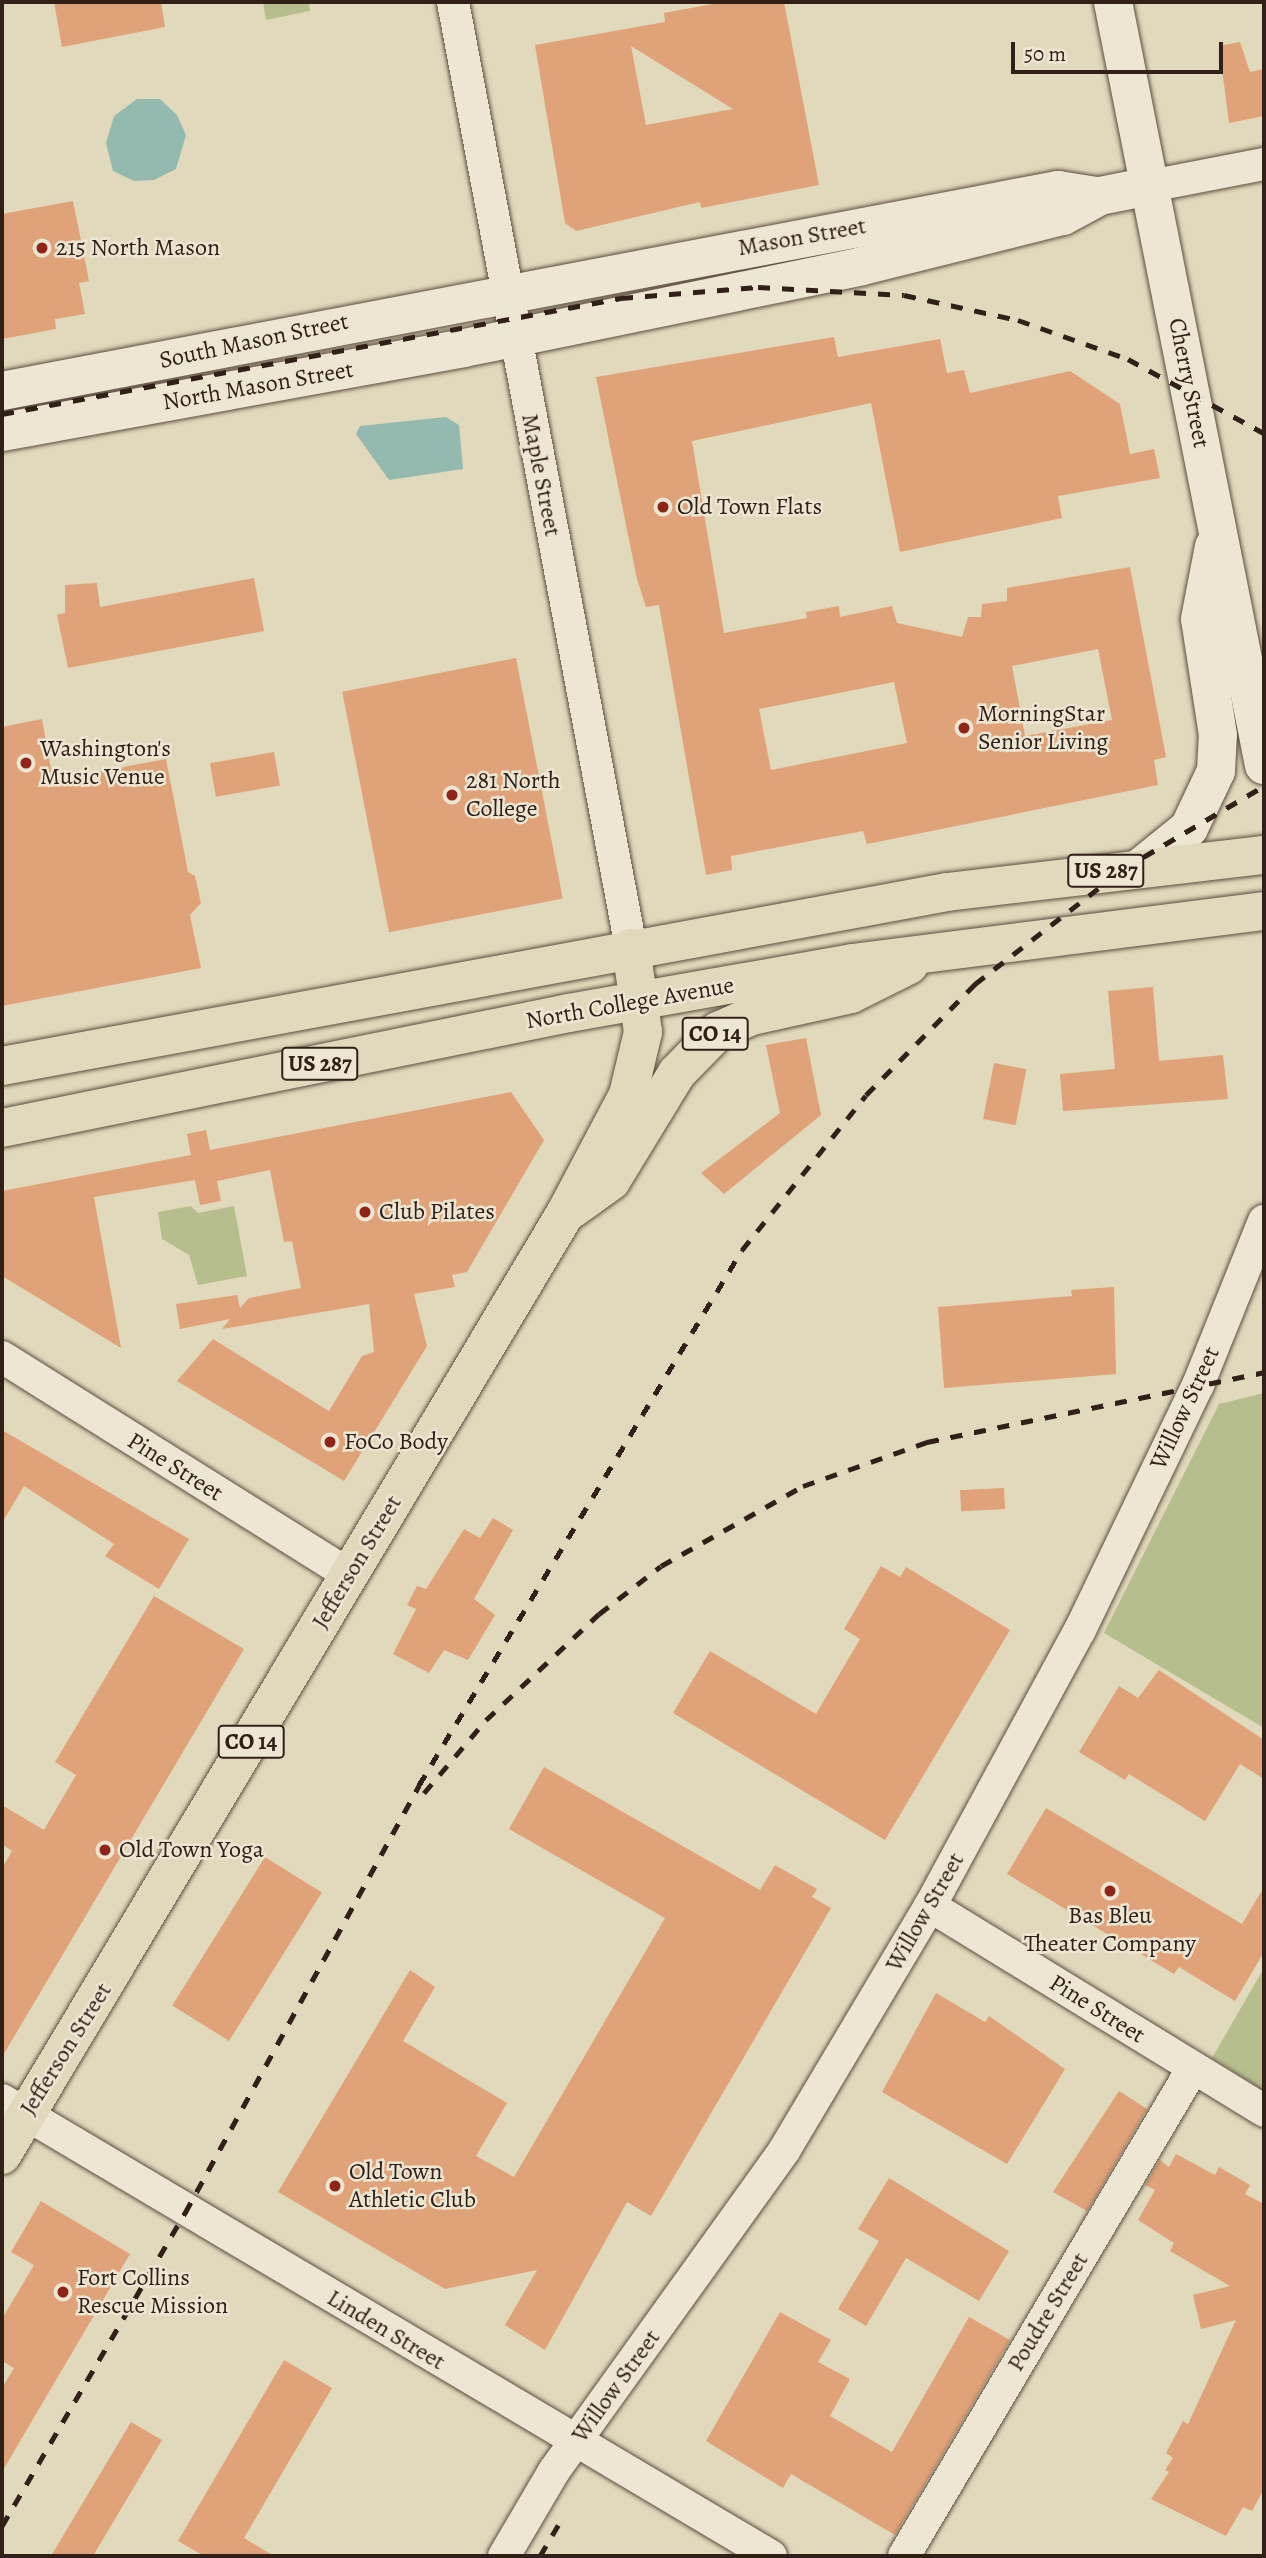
<!DOCTYPE html>
<style>
body{margin:0}
#map{position:relative;width:1266px;height:2558px;overflow:hidden;background:#e1d9bb;font-family:Alegreya,serif}
div>[style]{position:absolute}
[style*='--x']{left:calc(var(--x)*1px);top:calc(var(--y)*1px);width:calc(var(--w)*1px);rotate:calc(var(--a)*1deg)}
.green>*{inset:0;background:#b7be8d}
.water>*{inset:0;background:#94baaf}
.building>*{inset:0;background:#e0a278;transform-origin:0 0}
.roads{filter:drop-shadow(0 0 2px #5c4e41) drop-shadow(0 0 2px #5c4e41)}
.minor>*{height:32px;margin:-16px;padding:0 16px;transform-origin:16px;border-radius:16px;background:#ece6d3}
.tertiary>*{height:38px;margin:-19px;padding:0 19px;transform-origin:19px;border-radius:19px;background:#ece6d3}
.trunk>*{height:38px;margin:-19px;padding:0 19px;transform-origin:19px;border-radius:19px;background:#e1d9bb}
.rail>*{height:5px;margin-top:-2.5px;transform-origin:0;background:repeating-linear-gradient(90deg,#302018 0 12px,transparent 0 24px)}
.dots>*{width:19px;height:19px;translate:-50% -50%;box-sizing:border-box;border:4px solid #ece6d3;border-radius:50%}
span{translate:-50% -50%;white-space:nowrap;text-align:center;line-height:1.15;-webkit-text-stroke:5px #ece6d3;paint-order:stroke}
.shield-label span{padding:2px 5px;background:#ece6d3;border:2px solid;border-radius:5px;-webkit-text-stroke-width:0}
.shield-label{font-size:23px;color:#302018;font-weight:700}
.street-label{font-size:24px;color:#302018}
.poi-label{font-size:24px;color:#302018}
.left{translate:0 -50%;text-align:left}
.frame{position:absolute;inset:0;border:4px solid #302018;pointer-events:none}
.scale{position:absolute;left:1011px;top:42px;width:212px;height:32px;box-sizing:border-box;border:4px solid #302018;border-top:0;padding-left:9px;font-size:21px;line-height:24px;white-space:nowrap;color:#302018;-webkit-text-stroke:5px #ece6d3;paint-order:stroke}
</style>
<div id="map">
<div class="green">
<i style="clip-path:polygon(263px 2px,309px 2px,310px 11px,266px 20px)"></i>
<i style="clip-path:polygon(191px 1206px,198px 1213px,234px 1206px,247px 1276px,198px 1285px,189px 1255px,162px 1239px,158px 1212px)"></i>
<i style="clip-path:polygon(1264px 1393px,1264px 1728px,1104px 1633px,1219px 1404px)"></i>
<i style="clip-path:polygon(1264px 1968px,1264px 2091px,1212px 2058px)"></i>
</div>
<div class="water">
<i style="clip-path:polygon(137px 99px,160px 99px,177px 115px,186px 135px,176px 169px,154px 180px,134px 181px,113px 171px,106px 143px,114px 116px)"></i>
<i style="clip-path:polygon(446px 417px,459px 425px,463px 469px,389px 480px,356px 434px,360px 426px)"></i>
</div>
<div class="building">
<i style="clip-path:polygon(54px 2px,161px 2px,165px 27px,62px 47px)"></i>
<i style="clip-path:polygon(evenodd,723px 2px,784px 2px,819px 185px,701px 208px,700px 202px,576px 231px,565px 223px,535px 45px,665px 22px,664px 13px,723px 2px,631px 46px,733px 109px,646px 125px,631px 46px)"></i>
<i style="clip-path:polygon(1240px 42px,1250px 72px,1264px 69px,1264px 116px,1229px 123px,1219px 46px)"></i>
<i style="clip-path:polygon(73px 201px,89px 281px,79px 283px,85px 314px,55px 319px,56px 329px,2px 339px,2px 214px)"></i>
<i style="clip-path:polygon(evenodd,834px 337px,838px 357px,940px 339px,947px 373px,964px 370px,970px 393px,1070px 371px,1120px 404px,1130px 454px,1154px 449px,1160px 478px,1058px 496px,1062px 518px,900px 552px,871px 403px,692px 441px,724px 633px,807px 618px,806px 612px,839px 606px,840px 617px,892px 606px,897px 623px,962px 637px,968px 617px,981px 617px,982px 604px,1007px 601px,1007px 588px,1130px 567px,1166px 757px,1154px 760px,1158px 785px,867px 844px,863px 831px,731px 856px,732px 870px,706px 875px,659px 605px,646px 607px,637px 579px,596px 377px,834px 337px,1098px 649px,1112px 720px,1025px 736px,1012px 666px,1098px 649px,834px 337px,894px 682px,907px 743px,771px 770px,759px 709px,894px 682px)"></i>
<i style="clip-path:polygon(254px 578px,264px 631px,68px 668px,57px 615px,65px 613px,65px 585px,97px 583px,100px 607px)"></i>
<i style="left:516px;top:658px;width:245px;height:177px;rotate:79deg"></i>
<i style="clip-path:polygon(42px 719px,53px 780px,166px 759px,188px 872px,195px 876px,201px 903px,190px 915px,201px 968px,2px 1006px,2px 727px)"></i>
<i style="left:274px;top:752px;width:34px;height:65px;rotate:80deg"></i>
<i style="clip-path:polygon(1153px 987px,1159px 1061px,1223px 1055px,1228px 1099px,1063px 1111px,1060px 1074px,1115px 1069px,1108px 991px)"></i>
<i style="clip-path:polygon(806px 1038px,821px 1115px,724px 1194px,701px 1173px,780px 1113px,766px 1045px)"></i>
<i style="left:994px;top:1063px;width:33px;height:57px;rotate:11deg"></i>
<i style="clip-path:polygon(511px 1092px,544px 1140px,467px 1272px,452px 1275px,455px 1287px,414px 1294px,427px 1346px,344px 1481px,177px 1381px,213px 1339px,329px 1411px,362px 1356px,374px 1352px,369px 1304px,222px 1329px,230px 1319px,180px 1329px,176px 1304px,237px 1295px,240px 1308px,249px 1298px,301px 1288px,292px 1241px,284px 1242px,270px 1170px,217px 1181px,221px 1201px,200px 1205px,195px 1180px,94px 1197px,121px 1348px,2px 1276px,2px 1191px,191px 1155px,187px 1134px,206px 1130px,210px 1150px)"></i>
<i style="clip-path:polygon(1114px 1287px,1116px 1374px,944px 1388px,938px 1307px,1072px 1296px,1071px 1290px)"></i>
<i style="clip-path:polygon(2px 1430px,189px 1539px,159px 1589px,105px 1556px,114px 1544px,24px 1486px,2px 1523px)"></i>
<i style="left:1004px;top:1488px;width:21px;height:44px;rotate:87deg"></i>
<i style="clip-path:polygon(493px 1518px,513px 1530px,474px 1599px,495px 1615px,468px 1660px,444px 1650px,429px 1673px,393px 1654px,416px 1609px,407px 1605px,417px 1586px,426px 1589px,464px 1529px,480px 1538px)"></i>
<i style="clip-path:polygon(881px 1566px,900px 1577px,906px 1567px,1010px 1630px,885px 1840px,673px 1713px,710px 1651px,816px 1714px,860px 1639px,844px 1629px)"></i>
<i style="clip-path:polygon(154px 1596px,244px 1649px,2px 2057px,2px 1868px,12px 1851px,2px 1844px,2px 1805px,44px 1830px,76px 1775px,55px 1762px)"></i>
<i style="clip-path:polygon(1159px 1670px,1264px 1740px,1264px 1779px,1240px 1764px,1205px 1821px,1129px 1774px,1125px 1780px,1079px 1752px,1119px 1686px,1138px 1698px)"></i>
<i style="clip-path:polygon(544px 1767px,760px 1890px,775px 1865px,817px 1889px,812px 1897px,831px 1908px,651px 2216px,627px 2202px,545px 2350px,505px 2325px,537px 2270px,445px 2289px,278px 2192px,410px 1970px,435px 1987px,403px 2041px,507px 2103px,476px 2156px,514px 2177px,665px 1918px,509px 1829px)"></i>
<i style="clip-path:polygon(1046px 1808px,1242px 1924px,1264px 1887px,1264px 1952px,1235px 2001px,1179px 1967px,1174px 1974px,1007px 1874px)"></i>
<i style="left:265px;top:1857px;width:67px;height:175px;rotate:32deg"></i>
<i style="clip-path:polygon(936px 1993px,985px 2022px,989px 2016px,1065px 2069px,1007px 2164px,882px 2092px)"></i>
<i style="clip-path:polygon(1119px 2091px,1147px 2109px,1087px 2211px,1053px 2192px)"></i>
<i style="clip-path:polygon(1176px 2154px,1215px 2175px,1219px 2167px,1250px 2185px,1245px 2194px,1264px 2204px,1264px 2489px,1252px 2511px,1243px 2507px,1226px 2536px,1151px 2499px,1169px 2472px,1165px 2470px,1173px 2458px,1166px 2453px,1183px 2421px,1188px 2424px,1236px 2320px,1201px 2329px,1193px 2295px,1230px 2286px,1170px 2251px,1174px 2243px,1138px 2220px,1155px 2190px,1145px 2185px,1160px 2160px,1169px 2167px)"></i>
<i style="clip-path:polygon(889px 2178px,1009px 2251px,979px 2301px,906px 2258px,866px 2326px,838px 2309px,879px 2241px,858px 2229px)"></i>
<i style="clip-path:polygon(41px 2201px,130px 2254px,2px 2472px,2px 2388px,14px 2368px,2px 2361px,2px 2319px,34px 2265px,11px 2252px)"></i>
<i style="clip-path:polygon(780px 2312px,831px 2340px,818px 2362px,850px 2379px,830px 2416px,892px 2452px,969px 2317px,1010px 2340px,895px 2535px,791px 2474px,783px 2488px,706px 2441px)"></i>
<i style="clip-path:polygon(284px 2360px,332px 2388px,244px 2538px,274px 2556px,204px 2556px,178px 2541px)"></i>
<i style="clip-path:polygon(131px 2422px,162px 2440px,93px 2556px,51px 2556px)"></i>
</div>
<div class="roads">
<div class="minor">
<i style="--x:453;--y:2;--w:963;--a:79.34"></i>
<i style="--x:1150;--y:186;--w:116;--a:-10.9"></i>
<i style="--x:2;--y:1357;--w:410;--a:32.1"></i>
<i style="--x:930;--y:1906;--w:392;--a:31.5"></i>
<i style="--x:2;--y:2100;--w:894;--a:30.67"></i>
<i style="--x:504;--y:2556;--w:99;--a:-59.5"></i>
<i style="--x:554;--y:2471;--w:396;--a:-54.3"></i>
<i style="--x:785;--y:2149;--w:283;--a:-59.2"></i>
<i style="--x:930;--y:1906;--w:314;--a:-61.5"></i>
<i style="--x:1080;--y:1630;--w:272;--a:-64.3"></i>
<i style="--x:1198;--y:1385;--w:177;--a:-68.1"></i>
<i style="--x:904;--y:2556;--w:567;--a:-59.37"></i>
</div>
<div class="tertiary">
<i style="--x:1113;--y:2;--w:778;--a:78.81"></i>
<i style="--x:2;--y:391;--w:1075;--a:-10.78"></i>
<i style="--x:1058;--y:190;--w:39;--a:9"></i>
<i style="--x:2;--y:432;--w:470;--a:-10.3"></i>
<i style="--x:464;--y:348;--w:406;--a:-11.6"></i>
<i style="--x:862;--y:266;--w:207;--a:-14"></i>
<i style="--x:1063;--y:216;--w:42;--a:-28.4"></i>
<i style="--x:1100;--y:196;--w:51;--a:-11.3"></i>
<i style="--x:1141;--y:867;--w:62;--a:-39.1"></i>
<i style="--x:1189;--y:828;--w:63;--a:-64.7"></i>
<i style="--x:1216;--y:771;--w:36;--a:-87"></i>
<i style="--x:1218;--y:735;--w:117;--a:-98.8"></i>
<i style="--x:1200;--y:619;--w:74;--a:-79.1"></i>
</div>
<div class="trunk">
<i style="--x:2;--y:1066;--w:961;--a:-10.43"></i>
<i style="--x:947;--y:892;--w:319;--a:-6.7"></i>
<i style="--x:2;--y:1128;--w:579;--a:-11.47"></i>
<i style="--x:569;--y:1013;--w:287;--a:-10"></i>
<i style="--x:852;--y:963;--w:415;--a:-7.2"></i>
<i style="--x:572;--y:1209;--w:48;--a:-35.7"></i>
<i style="--x:611;--y:1181;--w:127;--a:-58.6"></i>
<i style="--x:677;--y:1073;--w:59;--a:-45.7"></i>
<i style="--x:718;--y:1031;--w:37;--a:-24"></i>
<i style="--x:752;--y:1016;--w:101;--a:-12.5"></i>
<i style="--x:851;--y:994;--w:65;--a:-26.6"></i>
<i style="--x:2;--y:2155;--w:1097;--a:-59.11"></i>
<i style="--x:565;--y:1214;--w:135;--a:-62.1"></i>
<i style="--x:628;--y:1095;--w:65;--a:-76.6"></i>
<i style="--x:643;--y:1032;--w:85;--a:-98.1"></i>
</div>
</div>
<div class="rail">
<i style="--x:2;--y:414;--w:630;--a:-10.61"></i>
<i style="--x:621;--y:298;--w:137;--a:-4.6"></i>
<i style="--x:758;--y:287;--w:146;--a:3.1"></i>
<i style="--x:904;--y:295;--w:117;--a:12.4"></i>
<i style="--x:1018;--y:320;--w:117;--a:19.5"></i>
<i style="--x:1128;--y:359;--w:155;--a:28.6"></i>
<i style="--x:424;--y:1793;--w:96;--a:-49.7"></i>
<i style="--x:486;--y:1720;--w:155;--a:-43.2"></i>
<i style="--x:599;--y:1614;--w:78;--a:-37.7"></i>
<i style="--x:661;--y:1566;--w:163;--a:-29.4"></i>
<i style="--x:803;--y:1486;--w:132;--a:-19.5"></i>
<i style="--x:927;--y:1442;--w:344;--a:-11.7"></i>
<i style="--x:2;--y:2526;--w:363;--a:-59.7"></i>
<i style="--x:185;--y:2213;--w:488;--a:-61.3"></i>
<i style="--x:419;--y:1785;--w:625;--a:-58.88"></i>
<i style="--x:742;--y:1250;--w:198;--a:-51.3"></i>
<i style="--x:866;--y:1095;--w:156;--a:-45.5"></i>
<i style="--x:975;--y:984;--w:187;--a:-37.8"></i>
<i style="--x:1123;--y:869;--w:164;--a:-30.5"></i>
<i style="--x:540;--y:2556;--w:45;--a:-59.5"></i>
</div>
<div class="dots">
<i style="left:42px;top:248px;background:#8f2418"></i>
<i style="left:663px;top:507px;background:#8f2418"></i>
<i style="left:964px;top:728px;background:#8f2418"></i>
<i style="left:26px;top:763px;background:#8f2418"></i>
<i style="left:452px;top:795px;background:#8f2418"></i>
<i style="left:365px;top:1212px;background:#8f2418"></i>
<i style="left:330px;top:1442px;background:#8f2418"></i>
<i style="left:105px;top:1850px;background:#8f2418"></i>
<i style="left:1110px;top:1891px;background:#8f2418"></i>
<i style="left:335px;top:2186px;background:#8f2418"></i>
<i style="left:63px;top:2292px;background:#8f2418"></i>
</div>
<div class="shield-label">
<span style="left:1106px;top:871px">US 287</span>
<span style="left:715px;top:1034px">CO 14</span>
<span style="left:320px;top:1064px">US 287</span>
<span style="left:251px;top:1742px">CO 14</span>
</div>
<div class="street-label">
<span style="left:802px;top:237px;rotate:-10deg">Mason Street</span>
<span style="left:254px;top:341px;rotate:-12deg">South Mason Street</span>
<span style="left:1189px;top:383px;rotate:79deg">Cherry Street</span>
<span style="left:258px;top:386px;rotate:-10deg">North Mason Street</span>
<span style="left:541px;top:475px;rotate:79deg">Maple Street</span>
<span style="left:630px;top:1003px;rotate:-10deg">North College Avenue</span>
<span style="left:1185px;top:1408px;rotate:-65deg">Willow Street</span>
<span style="left:175px;top:1467px;rotate:32deg">Pine Street</span>
<span style="left:357px;top:1562px;rotate:-59deg">Jefferson Street</span>
<span style="left:925px;top:1912px;rotate:-60deg">Willow Street</span>
<span style="left:1097px;top:2009px;rotate:32deg">Pine Street</span>
<span style="left:66px;top:2049px;rotate:-58deg">Jefferson Street</span>
<span style="left:1048px;top:2312px;rotate:-59deg">Poudre Street</span>
<span style="left:386px;top:2330px;rotate:31deg">Linden Street</span>
<span style="left:616px;top:2386px;rotate:-54deg">Willow Street</span>
</div>
<div class="poi-label">
<span class="left" style="left:56px;top:248px">215 North Mason</span>
<span class="left" style="left:677px;top:507px">Old Town Flats</span>
<span class="left" style="left:978px;top:728px">MorningStar<br>Senior Living</span>
<span class="left" style="left:40px;top:763px">Washington's<br>Music Venue</span>
<span class="left" style="left:466px;top:795px">281 North<br>College</span>
<span class="left" style="left:379px;top:1212px">Club Pilates</span>
<span class="left" style="left:344px;top:1442px">FoCo Body</span>
<span class="left" style="left:119px;top:1850px">Old Town Yoga</span>
<span style="left:1110px;top:1930px">Bas Bleu<br>Theater Company</span>
<span class="left" style="left:349px;top:2186px">Old Town<br>Athletic Club</span>
<span class="left" style="left:77px;top:2292px">Fort Collins<br>Rescue Mission</span>
</div>
<div class="frame"></div>
<div class="scale">50 m</div>
</div>
